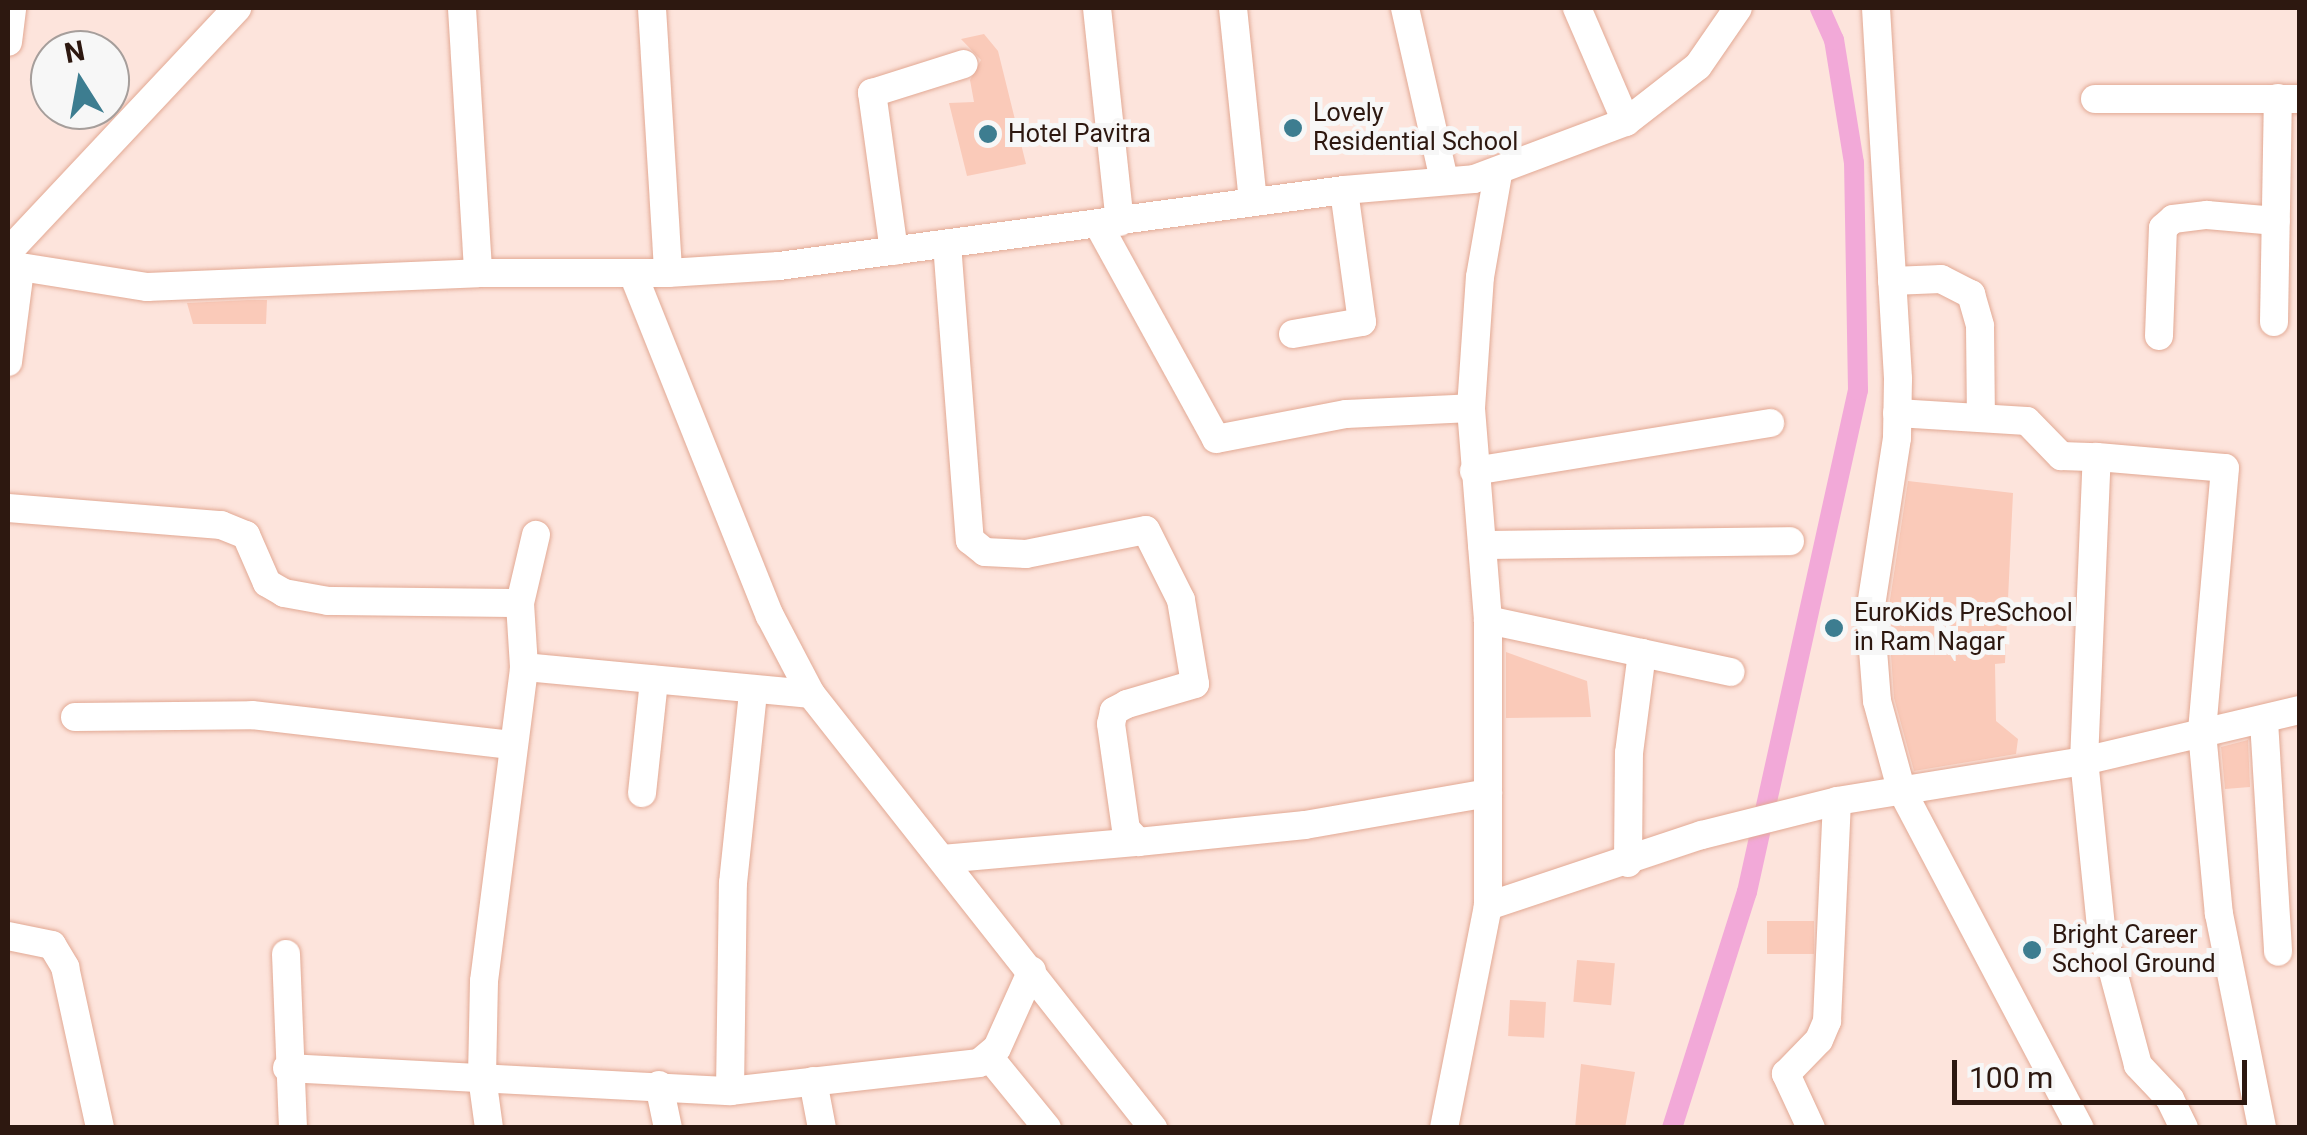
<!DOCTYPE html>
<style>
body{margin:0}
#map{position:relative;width:2307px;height:1135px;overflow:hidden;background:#fde4dc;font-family:Roboto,sans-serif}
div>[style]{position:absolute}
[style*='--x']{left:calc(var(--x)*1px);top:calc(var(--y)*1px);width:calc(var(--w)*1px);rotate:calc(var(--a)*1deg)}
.canal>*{height:20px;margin:-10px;padding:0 10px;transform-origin:10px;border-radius:10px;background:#f2a9d8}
.building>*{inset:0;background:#facab9;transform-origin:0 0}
.roads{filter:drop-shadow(0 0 2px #e2a994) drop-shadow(0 0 2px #e2a994)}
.minor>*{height:28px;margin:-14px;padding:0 14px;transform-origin:14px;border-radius:14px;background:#fff}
.dots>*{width:28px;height:28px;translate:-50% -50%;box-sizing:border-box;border:5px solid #f7f7f7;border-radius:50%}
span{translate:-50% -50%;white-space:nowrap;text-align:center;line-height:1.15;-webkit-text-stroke:10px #f7f7f7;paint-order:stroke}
.poi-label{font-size:25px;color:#2d1810}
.left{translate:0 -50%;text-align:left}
.frame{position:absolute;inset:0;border:10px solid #2d1810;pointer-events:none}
.north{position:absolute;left:30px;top:30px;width:100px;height:100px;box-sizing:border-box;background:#f7f7f7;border:2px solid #a69e9b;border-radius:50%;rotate:349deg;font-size:28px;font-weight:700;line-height:40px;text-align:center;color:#2d1810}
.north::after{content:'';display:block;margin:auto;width:35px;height:45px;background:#3d7d90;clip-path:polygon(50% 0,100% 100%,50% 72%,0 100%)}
.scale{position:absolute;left:1952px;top:1060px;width:295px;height:45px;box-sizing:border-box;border:5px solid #2d1810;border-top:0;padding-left:12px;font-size:30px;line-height:35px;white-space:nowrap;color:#2d1810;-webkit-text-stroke:8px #f7f7f7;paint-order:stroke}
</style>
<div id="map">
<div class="canal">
<i style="--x:1672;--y:1128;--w:248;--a:-72.4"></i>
<i style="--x:1747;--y:892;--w:514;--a:-77.53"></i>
<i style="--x:1858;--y:390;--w:227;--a:-91"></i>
<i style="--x:1854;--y:163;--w:125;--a:-99.2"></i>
<i style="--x:1834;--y:40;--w:35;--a:-114"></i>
</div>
<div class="building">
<i style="clip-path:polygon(984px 34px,998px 51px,1026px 164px,967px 176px,949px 103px,974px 102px,970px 80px,981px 60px,961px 39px)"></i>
<i style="clip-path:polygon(249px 300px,267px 300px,266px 324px,193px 324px,187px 303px)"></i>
<i style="clip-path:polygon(1908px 481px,2013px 493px,2005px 663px,1995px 664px,1996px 721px,2018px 739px,2016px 754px,1914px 771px,1894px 698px,1888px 613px)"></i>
<i style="clip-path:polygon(1506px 652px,1587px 681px,1591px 717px,1506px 718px)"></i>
<i style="clip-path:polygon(2248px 740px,2250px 787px,2225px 789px,2221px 747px)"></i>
<i style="left:1767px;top:921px;width:47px;height:33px"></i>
<i style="left:1577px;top:960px;width:38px;height:42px;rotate:5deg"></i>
<i style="left:1510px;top:1000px;width:36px;height:36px;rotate:3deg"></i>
<i style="clip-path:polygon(1581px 1064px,1635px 1072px,1625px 1128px,1575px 1128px)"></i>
</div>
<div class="roads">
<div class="minor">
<i style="--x:462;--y:8;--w:265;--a:86.5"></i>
<i style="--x:652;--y:8;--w:265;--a:86.5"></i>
<i style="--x:1097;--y:8;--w:215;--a:83.9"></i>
<i style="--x:1233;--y:8;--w:195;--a:84.1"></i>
<i style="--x:1405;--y:8;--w:176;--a:77.2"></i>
<i style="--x:1577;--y:8;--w:124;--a:66.7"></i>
<i style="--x:1876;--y:8;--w:372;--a:86.6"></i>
<i style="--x:1898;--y:379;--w:59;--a:91"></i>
<i style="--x:1897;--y:438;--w:176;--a:98.8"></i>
<i style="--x:1870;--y:612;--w:89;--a:85.5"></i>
<i style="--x:1877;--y:701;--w:91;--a:74.7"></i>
<i style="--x:1901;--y:789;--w:383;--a:62.2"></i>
<i style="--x:8;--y:42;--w:34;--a:-83"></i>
<i style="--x:2095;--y:99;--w:205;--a:0"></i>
<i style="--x:1098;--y:224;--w:245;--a:61.2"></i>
<i style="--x:1216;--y:439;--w:132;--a:-10.9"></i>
<i style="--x:1346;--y:414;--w:125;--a:-2.7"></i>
<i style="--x:947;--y:244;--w:297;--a:85.6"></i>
<i style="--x:970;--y:540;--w:19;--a:39"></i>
<i style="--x:985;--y:552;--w:41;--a:2.8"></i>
<i style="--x:1026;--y:554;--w:122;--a:-11.3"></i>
<i style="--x:1146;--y:530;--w:78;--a:63.4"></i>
<i style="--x:1181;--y:600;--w:85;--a:80.5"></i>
<i style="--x:1195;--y:684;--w:71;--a:163.6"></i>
<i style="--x:1127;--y:704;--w:15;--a:152"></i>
<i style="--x:1114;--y:711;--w:13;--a:103"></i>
<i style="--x:1111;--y:724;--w:106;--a:81.9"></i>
<i style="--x:1126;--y:829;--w:18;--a:47"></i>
<i style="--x:1138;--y:842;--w:168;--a:-5.8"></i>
<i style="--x:1305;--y:825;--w:186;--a:-9.9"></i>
<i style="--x:894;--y:251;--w:160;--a:-97.9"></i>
<i style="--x:872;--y:93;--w:96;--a:-17.5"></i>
<i style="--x:8;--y:252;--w:335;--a:-46.8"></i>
<i style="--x:8;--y:265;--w:141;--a:9"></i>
<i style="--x:147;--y:287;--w:331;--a:-2.4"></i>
<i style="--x:478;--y:273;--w:190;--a:0"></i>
<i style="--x:668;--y:273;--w:111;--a:-3.6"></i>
<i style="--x:779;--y:266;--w:570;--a:-7.66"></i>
<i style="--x:1344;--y:190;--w:130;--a:-4.8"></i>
<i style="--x:1474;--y:179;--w:162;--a:-20.6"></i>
<i style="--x:1626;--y:122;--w:91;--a:-37.9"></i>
<i style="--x:1698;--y:66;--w:70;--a:-55.4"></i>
<i style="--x:633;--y:274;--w:368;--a:68.2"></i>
<i style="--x:770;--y:616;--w:88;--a:62.3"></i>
<i style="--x:811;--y:694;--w:553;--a:51.76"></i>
<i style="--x:1892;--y:281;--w:49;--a:-2.3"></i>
<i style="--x:1941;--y:279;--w:34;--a:27"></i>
<i style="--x:1971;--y:294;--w:33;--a:74"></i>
<i style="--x:1980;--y:326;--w:92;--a:89.4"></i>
<i style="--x:2274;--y:322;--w:224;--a:-89"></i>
<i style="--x:1293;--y:334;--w:70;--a:-9.9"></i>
<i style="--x:1362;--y:322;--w:133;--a:-97.8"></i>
<i style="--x:2159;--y:336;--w:108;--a:-87.9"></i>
<i style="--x:2163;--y:228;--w:13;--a:-42"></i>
<i style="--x:2173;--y:219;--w:34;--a:-7"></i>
<i style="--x:2207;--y:215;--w:69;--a:5"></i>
<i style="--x:8;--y:362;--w:94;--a:-82.6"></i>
<i style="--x:1897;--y:413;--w:130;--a:3.5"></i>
<i style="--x:2027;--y:421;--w:49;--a:45.8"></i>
<i style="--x:2061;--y:456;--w:36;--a:2"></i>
<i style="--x:1474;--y:471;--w:300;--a:-9.2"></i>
<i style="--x:8;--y:508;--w:214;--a:4.6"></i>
<i style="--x:221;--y:525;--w:27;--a:22"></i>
<i style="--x:246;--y:535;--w:52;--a:66.4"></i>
<i style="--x:267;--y:583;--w:20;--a:30"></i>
<i style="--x:284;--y:593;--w:45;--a:10.3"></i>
<i style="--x:328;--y:601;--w:192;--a:0.6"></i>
<i style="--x:1482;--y:545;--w:308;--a:-0.7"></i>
<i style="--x:1488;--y:620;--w:248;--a:12.1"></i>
<i style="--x:524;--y:667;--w:288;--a:5.4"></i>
<i style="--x:75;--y:717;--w:177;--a:-0.6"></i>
<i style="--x:252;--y:715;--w:261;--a:6.6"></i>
<i style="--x:2264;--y:721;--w:231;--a:86.5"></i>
<i style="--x:642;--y:793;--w:114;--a:-83.9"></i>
<i style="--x:942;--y:859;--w:197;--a:-5"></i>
<i style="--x:1628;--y:863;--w:110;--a:-89.5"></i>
<i style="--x:1629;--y:753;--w:101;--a:-82.6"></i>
<i style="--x:1488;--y:906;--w:225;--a:-18.4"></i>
<i style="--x:1702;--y:835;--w:139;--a:-14.1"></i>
<i style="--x:1837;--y:801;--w:250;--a:-9.2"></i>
<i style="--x:2084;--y:761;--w:222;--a:-13.3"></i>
<i style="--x:8;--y:936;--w:45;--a:11.6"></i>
<i style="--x:52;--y:945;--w:26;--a:59"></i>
<i style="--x:65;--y:967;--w:165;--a:77.7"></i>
<i style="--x:286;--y:954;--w:174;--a:87.7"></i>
<i style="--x:990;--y:1058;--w:90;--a:50.8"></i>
<i style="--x:287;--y:1068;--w:444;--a:3"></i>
<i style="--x:730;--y:1091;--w:251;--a:-6.4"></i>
<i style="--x:979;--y:1063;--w:23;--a:-40"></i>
<i style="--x:997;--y:1048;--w:85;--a:-65.8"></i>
<i style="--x:813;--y:1081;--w:48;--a:79.2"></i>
<i style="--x:659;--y:1085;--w:44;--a:78.2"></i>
<i style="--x:730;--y:1091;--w:208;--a:-89.2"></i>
<i style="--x:733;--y:883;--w:192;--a:-84"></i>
<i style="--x:489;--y:1128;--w:51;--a:-97.8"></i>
<i style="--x:482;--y:1077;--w:96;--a:-88.8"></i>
<i style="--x:484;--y:981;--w:317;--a:-82.7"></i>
<i style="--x:524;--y:667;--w:64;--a:-93.6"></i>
<i style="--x:520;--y:603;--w:70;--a:-76.8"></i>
<i style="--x:1444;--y:1128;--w:226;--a:-78.8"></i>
<i style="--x:1488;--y:906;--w:286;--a:-90"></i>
<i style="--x:1488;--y:620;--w:213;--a:-94.6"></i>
<i style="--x:1471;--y:408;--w:131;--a:-86.1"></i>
<i style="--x:1480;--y:277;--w:105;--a:-80.1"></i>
<i style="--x:1811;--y:1128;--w:60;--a:-114.8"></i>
<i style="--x:1786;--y:1074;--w:47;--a:-45.9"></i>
<i style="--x:1819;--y:1040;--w:21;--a:-67"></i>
<i style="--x:1827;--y:1021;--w:220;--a:-87.4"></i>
<i style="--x:2184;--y:1128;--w:32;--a:-116"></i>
<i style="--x:2170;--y:1099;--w:47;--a:-133.3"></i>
<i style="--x:2138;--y:1065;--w:143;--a:-105"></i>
<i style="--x:2101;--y:927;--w:167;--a:-95.8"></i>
<i style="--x:2084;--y:761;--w:304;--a:-87.6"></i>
<i style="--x:2097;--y:457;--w:128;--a:4.9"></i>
<i style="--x:2225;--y:468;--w:265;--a:95"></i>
<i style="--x:2202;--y:732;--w:183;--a:84.7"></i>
<i style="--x:2219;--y:914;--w:218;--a:78.6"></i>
</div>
</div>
<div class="dots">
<i style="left:1293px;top:128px;background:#3d7d90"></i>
<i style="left:988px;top:134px;background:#3d7d90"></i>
<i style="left:1834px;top:628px;background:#3d7d90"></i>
<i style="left:2032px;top:950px;background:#3d7d90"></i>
</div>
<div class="poi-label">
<span class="left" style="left:1313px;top:128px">Lovely<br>Residential School</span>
<span class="left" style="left:1008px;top:134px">Hotel Pavitra</span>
<span class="left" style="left:1854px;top:628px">EuroKids PreSchool<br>in Ram Nagar</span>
<span class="left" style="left:2052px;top:950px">Bright Career<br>School Ground</span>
</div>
<div class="frame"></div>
<div class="north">N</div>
<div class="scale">100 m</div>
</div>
